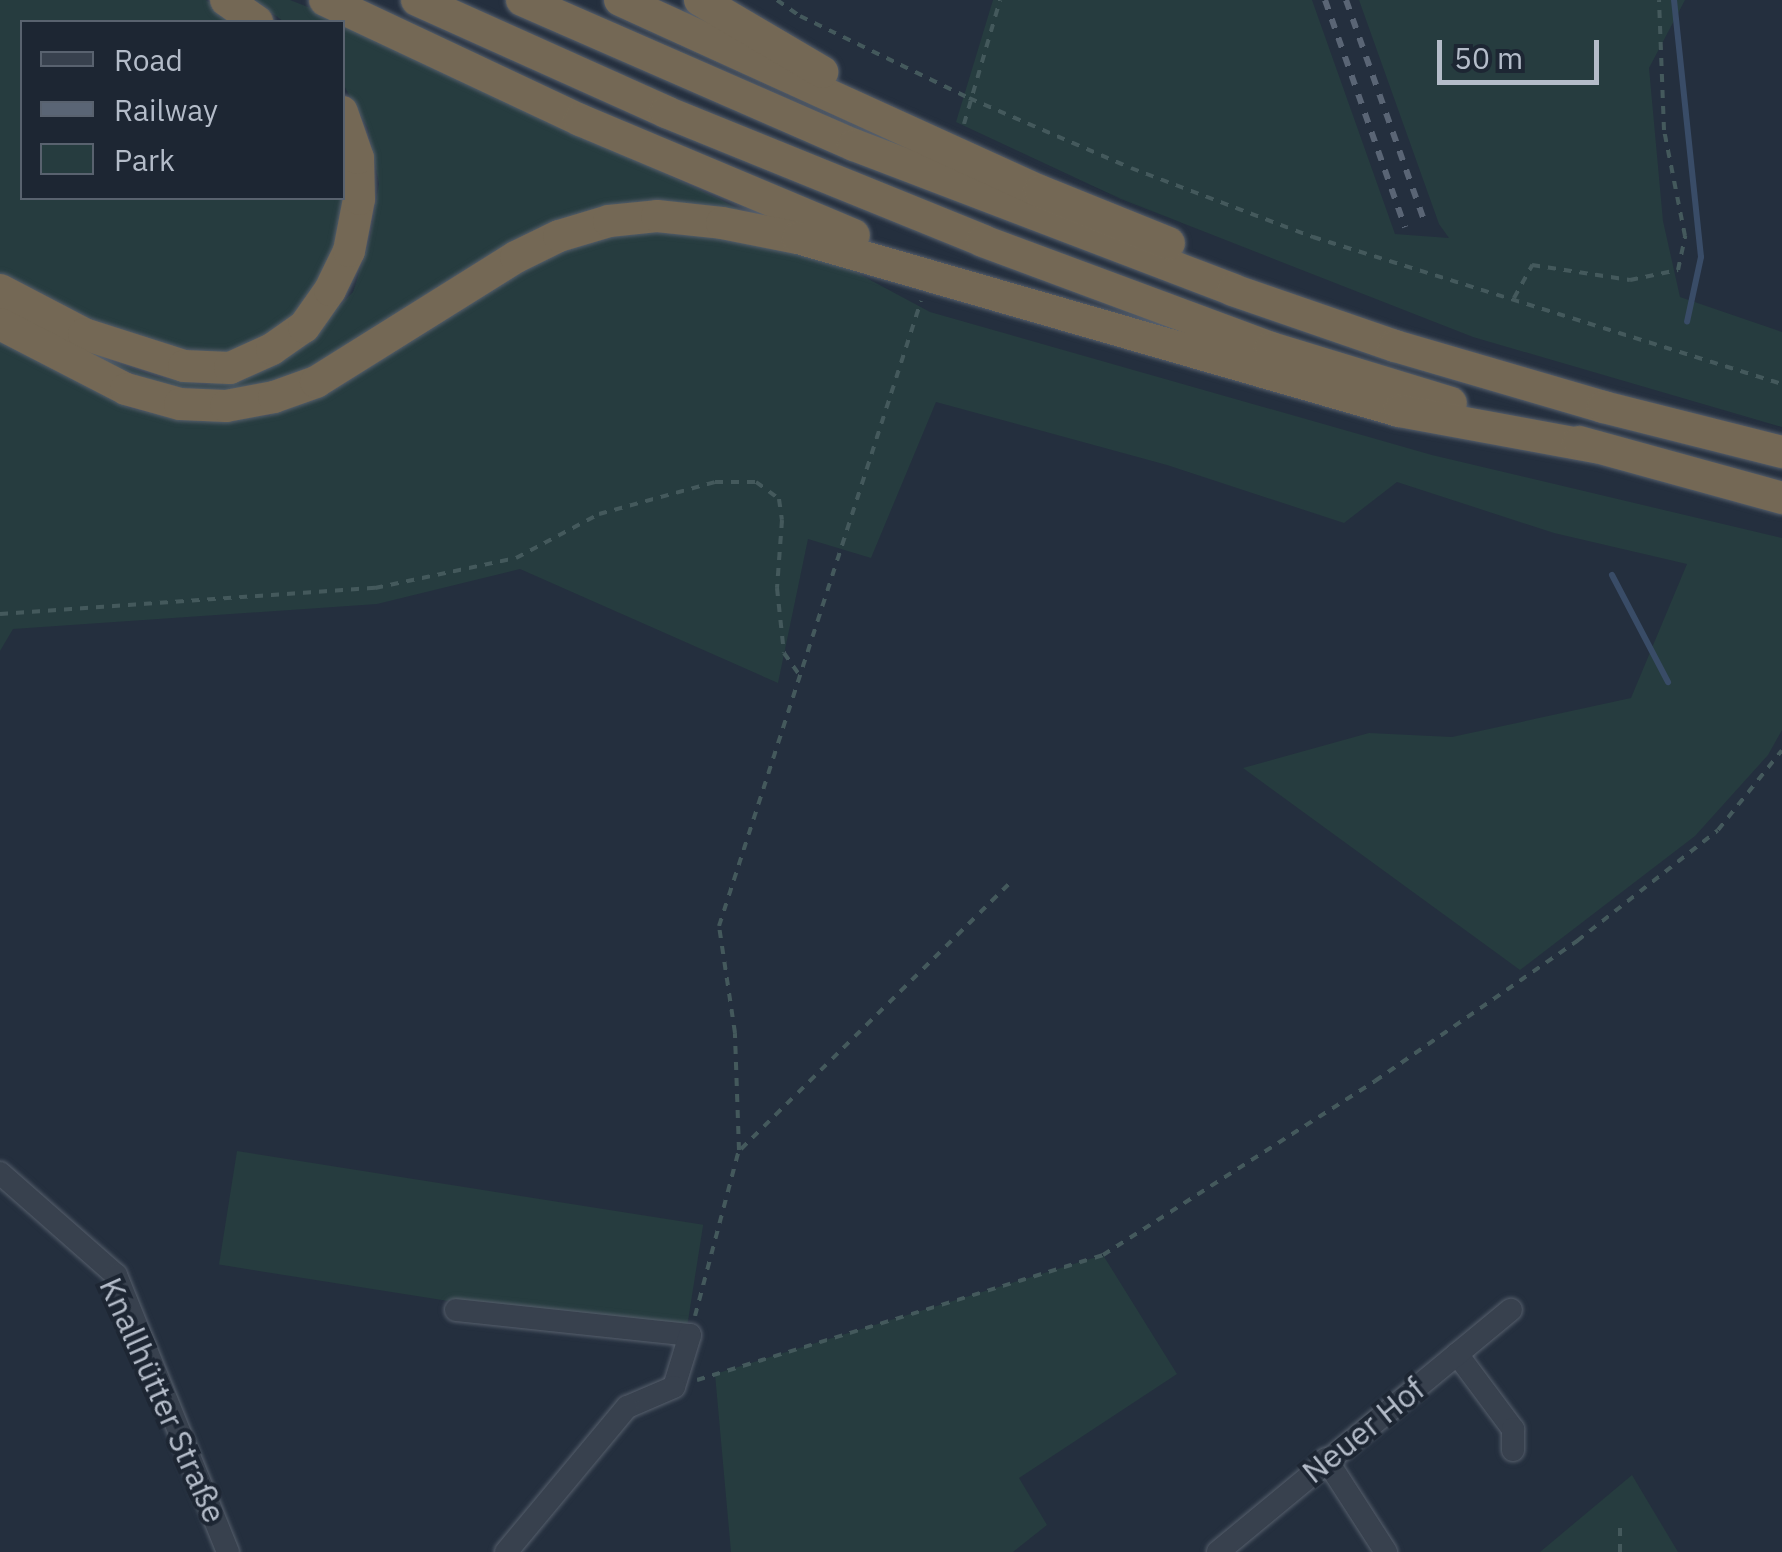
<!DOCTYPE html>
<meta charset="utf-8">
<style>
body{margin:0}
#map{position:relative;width:1782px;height:1552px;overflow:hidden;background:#242f3e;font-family:"IBM Plex Sans",sans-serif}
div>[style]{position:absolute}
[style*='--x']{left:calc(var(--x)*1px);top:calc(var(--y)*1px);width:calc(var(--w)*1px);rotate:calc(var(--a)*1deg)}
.green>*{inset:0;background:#263c3f;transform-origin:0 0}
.stream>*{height:6px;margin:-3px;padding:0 3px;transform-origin:3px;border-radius:3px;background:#394c67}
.path>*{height:4px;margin-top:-2px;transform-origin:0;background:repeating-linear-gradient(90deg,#44595c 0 8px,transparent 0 16px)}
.roads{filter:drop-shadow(0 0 2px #565f6c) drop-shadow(0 0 2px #565f6c)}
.minor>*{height:22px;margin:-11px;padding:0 11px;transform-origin:11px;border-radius:11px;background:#38414e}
.highway>*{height:32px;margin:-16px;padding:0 16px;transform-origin:16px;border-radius:16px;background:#746855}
.rail>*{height:6px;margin-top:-3px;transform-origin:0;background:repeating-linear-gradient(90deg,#5a6575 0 10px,transparent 0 20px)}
span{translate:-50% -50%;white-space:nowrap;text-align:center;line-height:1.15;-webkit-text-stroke:8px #1d2633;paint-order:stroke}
.street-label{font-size:32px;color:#b4bcc9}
.legend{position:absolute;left:20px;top:20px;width:325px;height:180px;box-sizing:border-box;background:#1d2633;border:2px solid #59626f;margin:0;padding:12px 18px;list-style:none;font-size:30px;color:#b4bcc9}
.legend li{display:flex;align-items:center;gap:20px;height:50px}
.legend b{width:50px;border:2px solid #59626f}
.scale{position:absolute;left:1437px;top:40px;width:162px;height:45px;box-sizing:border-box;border:5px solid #b4bcc9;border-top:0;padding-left:12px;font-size:30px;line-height:35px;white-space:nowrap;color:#b4bcc9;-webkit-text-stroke:8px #1d2633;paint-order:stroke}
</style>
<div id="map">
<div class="green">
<i style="clip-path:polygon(0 0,206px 0,238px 22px,22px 22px,22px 198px,342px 198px,343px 153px,348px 181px,342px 229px,304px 308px,268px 337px,227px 358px,119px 338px,0 279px)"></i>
<i style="clip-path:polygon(255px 0,290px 0,336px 18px,719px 199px,930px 312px,1432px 455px,1782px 538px,1782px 730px,1768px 755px,1695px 836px,1520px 970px,1243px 768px,1369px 733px,1452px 737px,1631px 698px,1687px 564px,1554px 533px,1397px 482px,1344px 523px,1167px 465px,936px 402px,871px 558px,808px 539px,778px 683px,520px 569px,377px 604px,13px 629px,0 651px,0 338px,129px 408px,175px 418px,270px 416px,266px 392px,163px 387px,85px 352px,156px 377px,206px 385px,259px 370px,311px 335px,353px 292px,370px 239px,379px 184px,368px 128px,343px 84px,342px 22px,284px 22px)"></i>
<i style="clip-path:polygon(993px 0,1312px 0,1395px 234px,1449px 238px,1439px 224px,1359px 0,1685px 0,1649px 68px,1663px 221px,1680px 297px,1782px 332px,1782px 427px,1473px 337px,1121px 199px,956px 122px)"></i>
<i style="left:237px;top:1151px;width:472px;height:115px;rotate:9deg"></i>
<i style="clip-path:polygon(1103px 1255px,1177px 1374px,1019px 1478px,1047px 1525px,1013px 1552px,731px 1552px,715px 1374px)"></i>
<i style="clip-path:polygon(1632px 1475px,1678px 1552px,1540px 1552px)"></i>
</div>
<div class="stream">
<i style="--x:1674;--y:0;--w:258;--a:84"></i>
<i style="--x:1701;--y:257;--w:66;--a:102.2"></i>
<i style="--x:1612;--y:575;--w:121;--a:62.4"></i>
</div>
<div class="path">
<i style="--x:777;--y:0;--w:28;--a:35"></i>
<i style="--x:800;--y:16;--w:188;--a:25.9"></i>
<i style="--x:969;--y:98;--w:176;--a:23.4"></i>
<i style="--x:1131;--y:168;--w:195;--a:20.8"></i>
<i style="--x:1313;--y:237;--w:491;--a:17.4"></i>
<i style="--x:964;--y:124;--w:129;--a:-73.8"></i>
<i style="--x:1514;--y:298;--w:38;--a:-61"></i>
<i style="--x:1532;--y:265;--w:99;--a:8.7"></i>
<i style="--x:1630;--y:280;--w:49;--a:-11.8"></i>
<i style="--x:1678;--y:270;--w:35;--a:-78"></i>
<i style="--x:1685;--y:236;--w:108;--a:-101.2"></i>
<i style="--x:1664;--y:130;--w:130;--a:-92.2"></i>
<i style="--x:0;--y:614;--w:376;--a:-4"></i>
<i style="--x:375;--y:588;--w:144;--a:-12"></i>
<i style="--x:516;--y:558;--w:94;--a:-27.9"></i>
<i style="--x:599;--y:514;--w:120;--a:-15.4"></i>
<i style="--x:715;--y:482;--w:41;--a:0"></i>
<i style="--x:756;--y:482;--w:29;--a:36"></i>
<i style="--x:779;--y:499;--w:21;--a:82"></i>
<i style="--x:782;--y:520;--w:68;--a:94.2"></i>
<i style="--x:777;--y:588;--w:65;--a:83.9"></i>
<i style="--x:784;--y:653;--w:28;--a:55"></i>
<i style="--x:741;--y:1149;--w:380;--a:-44.7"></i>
<i style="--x:695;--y:1316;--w:172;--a:-75.2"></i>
<i style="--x:739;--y:1150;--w:117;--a:-92"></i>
<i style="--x:735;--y:1033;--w:108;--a:-98.5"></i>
<i style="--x:719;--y:926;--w:657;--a:-72.09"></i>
<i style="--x:697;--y:1380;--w:425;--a:-17.1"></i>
<i style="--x:1103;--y:1255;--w:323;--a:-32.6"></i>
<i style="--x:1375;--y:1081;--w:246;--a:-34.7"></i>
<i style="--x:1577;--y:941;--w:179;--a:-38.2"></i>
<i style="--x:1718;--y:830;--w:102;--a:-51.3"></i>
<i style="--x:1620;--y:1552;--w:30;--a:-90"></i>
</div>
<div class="roads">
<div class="minor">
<i style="--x:0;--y:1173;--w:154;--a:41.3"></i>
<i style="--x:116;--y:1275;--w:299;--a:68"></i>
<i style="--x:456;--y:1310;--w:235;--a:6.1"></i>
<i style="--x:690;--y:1335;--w:54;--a:107.1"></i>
<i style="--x:674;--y:1387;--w:51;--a:156.9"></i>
<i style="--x:627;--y:1407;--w:189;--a:129.8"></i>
<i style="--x:1457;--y:1354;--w:94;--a:53.3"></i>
<i style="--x:1513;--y:1429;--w:21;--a:90"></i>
<i style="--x:1326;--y:1459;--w:111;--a:57.2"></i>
<i style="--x:1218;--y:1552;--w:380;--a:-39.6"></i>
</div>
<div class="highway">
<i style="--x:226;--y:0;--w:38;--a:35"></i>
<i style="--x:325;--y:0;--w:282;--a:25.2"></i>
<i style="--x:580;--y:120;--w:297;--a:22.8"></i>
<i style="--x:417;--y:0;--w:273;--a:24.2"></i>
<i style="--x:666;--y:112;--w:342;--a:22.1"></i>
<i style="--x:983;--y:241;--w:307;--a:20.4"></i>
<i style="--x:1271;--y:348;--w:188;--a:17"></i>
<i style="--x:522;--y:0;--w:362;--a:23.6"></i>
<i style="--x:854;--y:145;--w:406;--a:20.9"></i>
<i style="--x:1233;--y:290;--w:171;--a:19.1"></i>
<i style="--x:1395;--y:346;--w:217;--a:16.3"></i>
<i style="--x:1603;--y:407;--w:185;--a:14.1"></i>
<i style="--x:620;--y:0;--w:461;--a:24.5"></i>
<i style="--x:1040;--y:191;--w:139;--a:22"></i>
<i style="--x:700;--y:0;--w:142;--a:30.5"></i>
<i style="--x:0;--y:290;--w:95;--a:27.6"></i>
<i style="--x:84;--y:334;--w:105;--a:17.7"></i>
<i style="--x:184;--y:366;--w:46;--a:2.5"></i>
<i style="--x:230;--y:368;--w:46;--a:-24.3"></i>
<i style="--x:272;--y:349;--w:39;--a:-35"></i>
<i style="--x:304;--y:327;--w:45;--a:-54.9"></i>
<i style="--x:330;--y:290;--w:43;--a:-64"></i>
<i style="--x:349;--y:251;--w:53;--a:-79.1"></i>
<i style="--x:359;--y:199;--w:41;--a:-91.4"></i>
<i style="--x:358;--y:158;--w:49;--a:-109.2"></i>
<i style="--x:0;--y:324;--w:142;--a:27.3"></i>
<i style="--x:126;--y:389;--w:56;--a:15.5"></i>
<i style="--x:180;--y:404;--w:46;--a:2.5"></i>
<i style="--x:226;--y:406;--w:49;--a:-10.6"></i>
<i style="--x:274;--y:397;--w:45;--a:-19.7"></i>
<i style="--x:316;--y:382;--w:236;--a:-32"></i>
<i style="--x:516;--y:257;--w:48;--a:-26"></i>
<i style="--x:559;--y:236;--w:52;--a:-16.7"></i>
<i style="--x:609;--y:221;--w:48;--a:-5.9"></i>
<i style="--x:657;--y:216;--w:65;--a:6.1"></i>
<i style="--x:722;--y:223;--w:77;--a:11.2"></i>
<i style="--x:798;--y:238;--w:625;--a:16.06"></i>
<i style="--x:1399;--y:411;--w:200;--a:10.4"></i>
<i style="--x:1579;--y:442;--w:211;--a:15.4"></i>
</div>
</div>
<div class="rail">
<i style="--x:1325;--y:0;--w:241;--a:70.6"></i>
<i style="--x:1346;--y:0;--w:231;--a:70.5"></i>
</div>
<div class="street-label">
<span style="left:163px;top:1400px;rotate:66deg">Knallhütter Straße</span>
<span style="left:1363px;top:1430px;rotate:-39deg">Neuer Hof</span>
</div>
<ul class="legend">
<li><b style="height:12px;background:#38414e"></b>Road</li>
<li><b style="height:12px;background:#5a6575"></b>Railway</li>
<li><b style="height:28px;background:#263c3f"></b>Park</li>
</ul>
<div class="scale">50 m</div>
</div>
